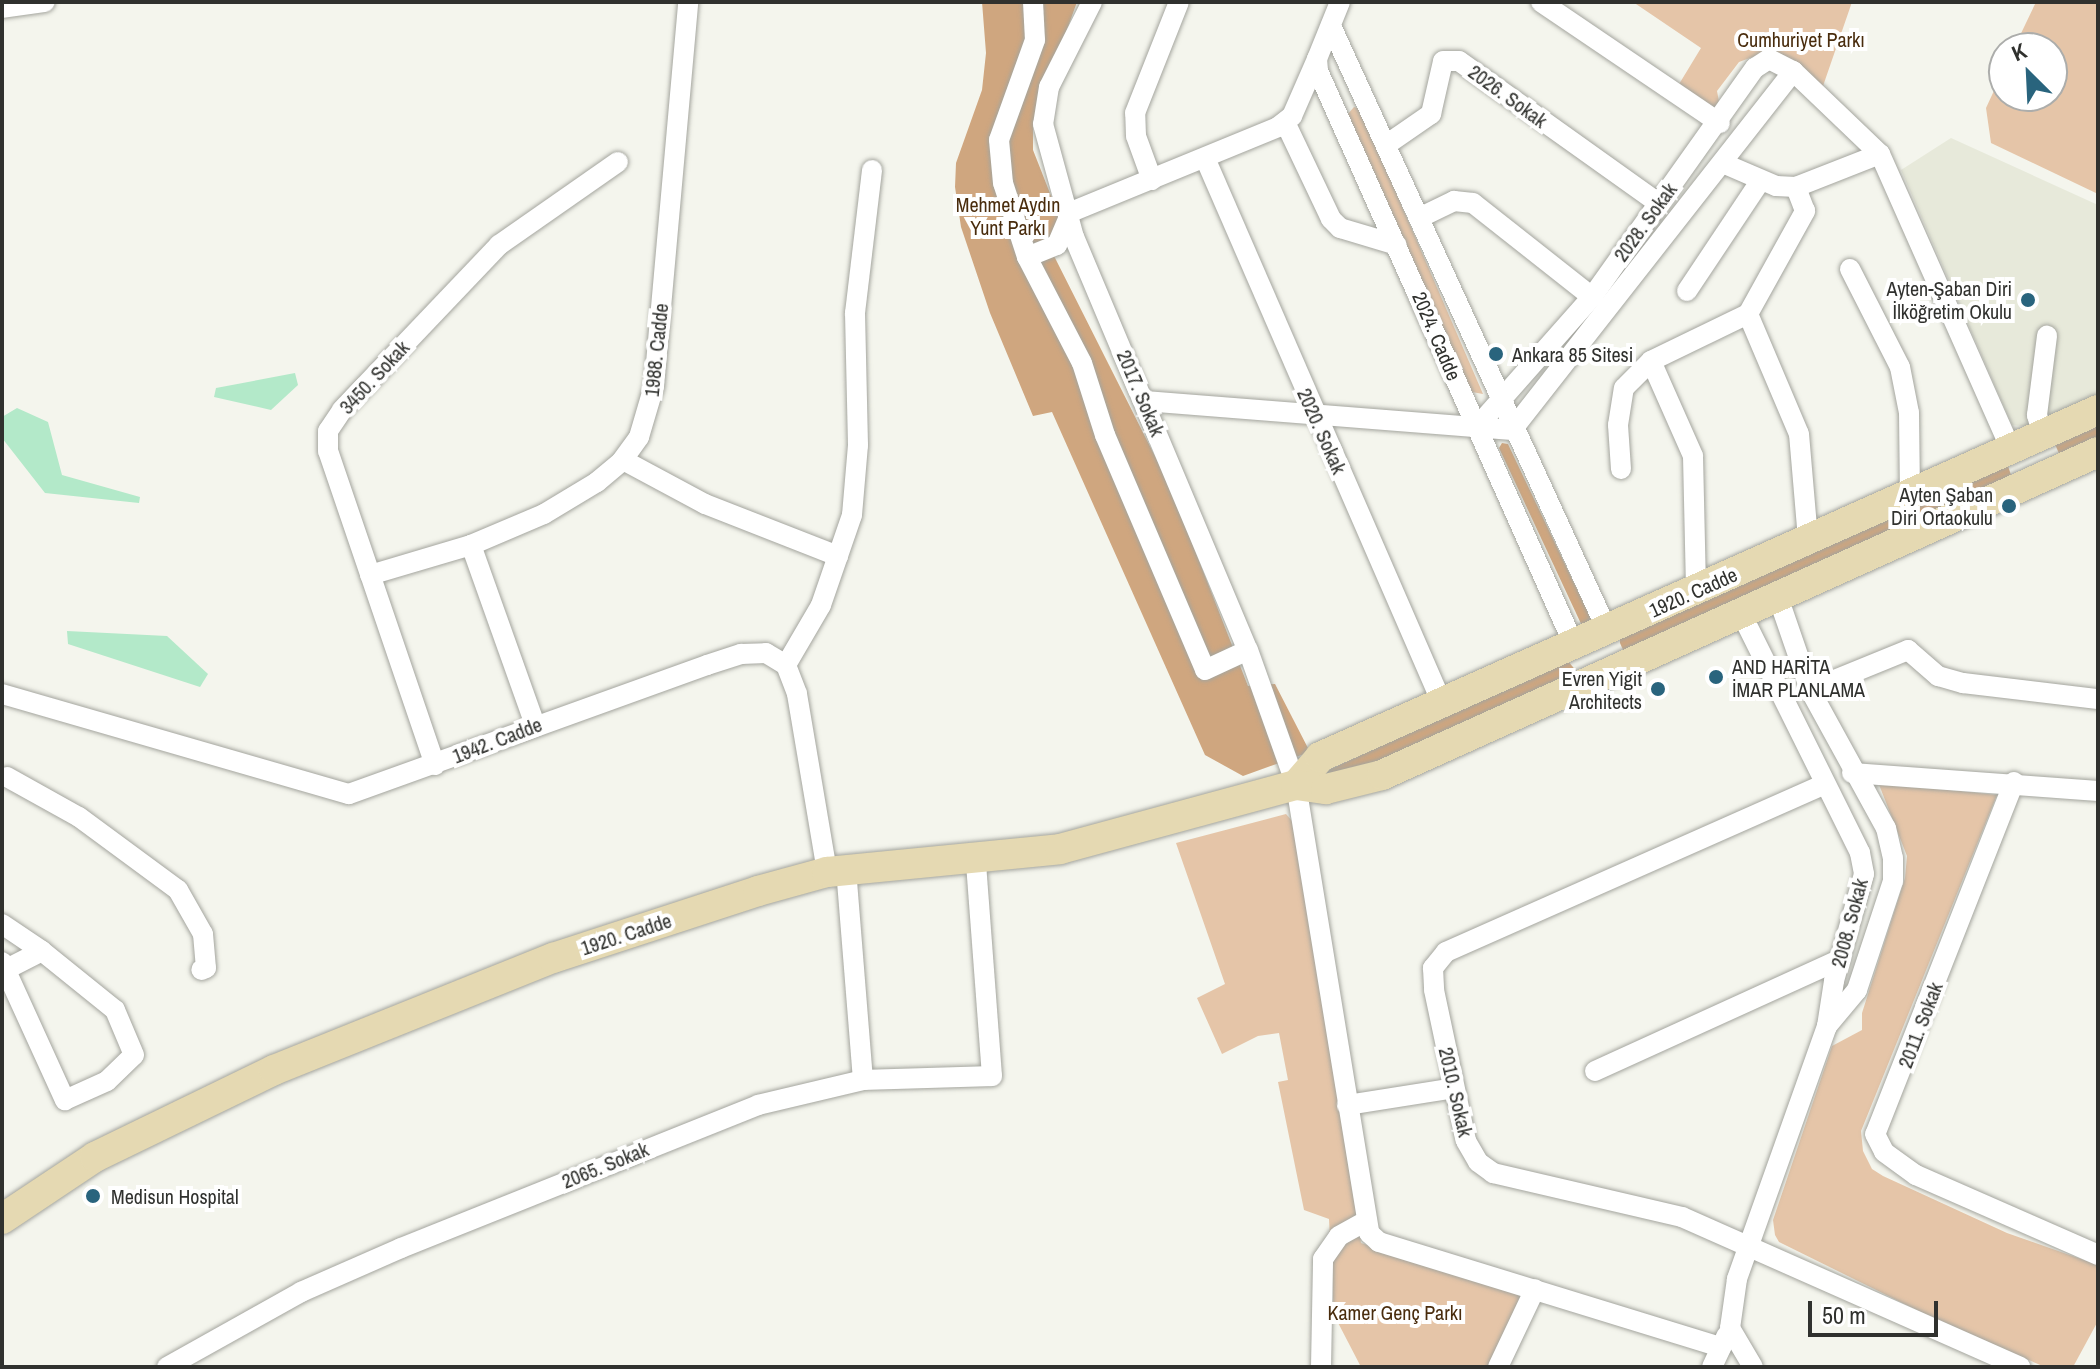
<!DOCTYPE html>
<meta charset="utf-8">
<style>
body{margin:0}
#map{position:relative;width:2100px;height:1369px;overflow:hidden;background:#f4f5ed;font-family:"Archivo Narrow",sans-serif}
div>[style]{position:absolute}
[style*='--x']{left:calc(var(--x)*1px);top:calc(var(--y)*1px);width:calc(var(--w)*1px);rotate:calc(var(--a)*1deg)}
.built>*{inset:0;background:#e7e9da}
.green>*{inset:0;background:#e5c5a8}
.forest>*{inset:0;background:#cfa67f}
.water>*{inset:0;background:#b3e9c9}
.roads{filter:drop-shadow(0 0 2px #a4a59e) drop-shadow(0 0 2px #a4a59e)}
.street>*{height:20px;margin:-10px;padding:0 10px;transform-origin:10px;border-radius:10px;background:#fff}
.secondary>*{height:30px;margin:-15px;padding:0 15px;transform-origin:15px;border-radius:15px;background:#e5d9b2}
.dots>*{width:22px;height:22px;translate:-50% -50%;box-sizing:border-box;border:4px solid #fff;border-radius:50%}
span{translate:-50% -50%;white-space:nowrap;text-align:center;line-height:1.15;-webkit-text-stroke:8px #fff;paint-order:stroke}
.park-label{font-size:20px;color:#492c0d}
.street-label{font-size:20px;color:#30312e}
.poi-label{font-size:20px;color:#30312e}
.right{translate:-100% -50%;text-align:right}
.left{translate:0 -50%;text-align:left}
.frame{position:absolute;inset:0;border:4px solid #30312e;pointer-events:none}
.north{position:absolute;left:1988px;top:32px;width:80px;height:80px;box-sizing:border-box;background:#fff;border:2px solid #acadab;border-radius:50%;rotate:336deg;font-size:22px;font-weight:700;line-height:32px;text-align:center;color:#30312e}
.north::after{content:'';display:block;margin:auto;width:28px;height:36px;background:#29647d;clip-path:polygon(50% 0,100% 100%,50% 72%,0 100%)}
.scale{position:absolute;left:1808px;top:1301px;width:130px;height:36px;box-sizing:border-box;border:4px solid #30312e;border-top:0;padding-left:10px;font-size:24px;line-height:28px;white-space:nowrap;color:#30312e;-webkit-text-stroke:6px #fff;paint-order:stroke}
</style>
<div id="map">
<div class="built">
<i style="clip-path:polygon(1951px 138px,2098px 205px,2098px 396px,2031px 427px,2012px 425px,1901px 170px)"></i>
</div>
<div class="green">
<i style="clip-path:polygon(1633px 2px,1852px 2px,1823px 86px,1758px 55px,1739px 62px,1717px 91px,1720px 107px,1709px 122px,1670px 99px,1701px 48px)"></i>
<i style="clip-path:polygon(2036px 2px,2098px 2px,2098px 194px,1991px 143px,1986px 108px,2004px 69px,2004px 96px,2052px 96px,2052px 48px,2014px 48px)"></i>
<i style="clip-path:polygon(1354px 107px,1360px 109px,1483px 394px,1472px 392px,1347px 115px)"></i>
<i style="clip-path:polygon(1878px 782px,1997px 795px,1861px 1131px,1863px 1151px,1872px 1169px,1883px 1176px,2007px 1233px,2098px 1265px,2098px 1321px,2073px 1367px,2045px 1367px,1947px 1325px,1779px 1242px,1775px 1235px,1773px 1220px,1832px 1046px,1862px 1030px,1862px 1013px,1905px 878px,1907px 856px)"></i>
<i style="clip-path:polygon(1286px 814px,1293px 822px,1361px 1243px,1521px 1294px,1490px 1367px,1361px 1367px,1334px 1315px,1329px 1219px,1304px 1210px,1278px 1082px,1288px 1080px,1279px 1033px,1258px 1036px,1222px 1054px,1197px 998px,1225px 984px,1176px 843px)"></i>
</div>
<div class="forest">
<i style="clip-path:polygon(982px 2px,1077px 2px,1033px 124px,1033px 150px,1059px 216px,1049px 246px,1169px 484px,1248px 686px,1275px 684px,1310px 752px,1243px 776px,1205px 755px,1052px 412px,1033px 416px,990px 313px,961px 227px,955px 187px,956px 163px,982px 90px,986px 53px)"></i>
<i style="clip-path:polygon(2098px 421px,2098px 441px,2061px 458px,2054px 442px)"></i>
<i style="clip-path:polygon(1502px 443px,1508px 444px,1593px 623px,1583px 628px,1499px 448px)"></i>
<i style="clip-path:polygon(2008px 466px,2012px 478px,1624px 652px,1620px 643px,1620px 638px)"></i>
<i style="clip-path:polygon(1568px 661px,1577px 672px,1389px 764px,1313px 777px)"></i>
</div>
<div class="water">
<i style="clip-path:polygon(295px 373px,298px 385px,271px 410px,214px 397px,216px 388px)"></i>
<i style="clip-path:polygon(17px 408px,48px 422px,62px 475px,140px 497px,139px 503px,45px 493px,2px 438px,2px 417px)"></i>
<i style="clip-path:polygon(67px 631px,167px 636px,208px 674px,200px 687px,68px 644px)"></i>
</div>
<div class="roads">
<div class="street">
<i style="--x:1033;--y:2;--w:38;--a:87"></i>
<i style="--x:1035;--y:40;--w:106;--a:109.8"></i>
<i style="--x:999;--y:140;--w:43;--a:84.7"></i>
<i style="--x:1003;--y:183;--w:78;--a:72"></i>
<i style="--x:1027;--y:257;--w:119;--a:62.6"></i>
<i style="--x:1082;--y:363;--w:76;--a:72.3"></i>
<i style="--x:1105;--y:435;--w:255;--a:66.9"></i>
<i style="--x:1205;--y:670;--w:47;--a:-24.9"></i>
<i style="--x:1092;--y:2;--w:95;--a:116.8"></i>
<i style="--x:1049;--y:87;--w:37;--a:99"></i>
<i style="--x:1043;--y:124;--w:117;--a:74.7"></i>
<i style="--x:1074;--y:237;--w:448;--a:67.2"></i>
<i style="--x:1248;--y:650;--w:143;--a:70.4"></i>
<i style="--x:1296;--y:785;--w:454;--a:80.7"></i>
<i style="--x:1369;--y:1233;--w:13;--a:42"></i>
<i style="--x:1379;--y:1242;--w:358;--a:17.1"></i>
<i style="--x:1340;--y:2;--w:61;--a:112"></i>
<i style="--x:1317;--y:59;--w:12;--a:85"></i>
<i style="--x:1318;--y:71;--w:628;--a:65.96"></i>
<i style="--x:1541;--y:2;--w:216;--a:34.1"></i>
<i style="--x:2;--y:8;--w:43;--a:-7.9"></i>
<i style="--x:1331;--y:26;--w:664;--a:65.44"></i>
<i style="--x:1285;--y:122;--w:107;--a:64.6"></i>
<i style="--x:1331;--y:219;--w:13;--a:45"></i>
<i style="--x:1340;--y:228;--w:59;--a:16.6"></i>
<i style="--x:1386;--y:145;--w:55;--a:-34.6"></i>
<i style="--x:1431;--y:114;--w:54;--a:-77.2"></i>
<i style="--x:1443;--y:61;--w:16;--a:0"></i>
<i style="--x:1459;--y:61;--w:244;--a:35.5"></i>
<i style="--x:1880;--y:154;--w:323;--a:66.1"></i>
<i style="--x:1205;--y:158;--w:594;--a:66.5"></i>
<i style="--x:1152;--y:180;--w:47;--a:-110"></i>
<i style="--x:1136;--y:136;--w:23;--a:-92"></i>
<i style="--x:1135;--y:113;--w:119;--a:-68.4"></i>
<i style="--x:1419;--y:218;--w:39;--a:-26"></i>
<i style="--x:1454;--y:201;--w:19;--a:6"></i>
<i style="--x:1473;--y:203;--w:152;--a:38.3"></i>
<i style="--x:1027;--y:257;--w:32;--a:-22"></i>
<i style="--x:1057;--y:245;--w:36;--a:-67"></i>
<i style="--x:1071;--y:212;--w:224;--a:-22.3"></i>
<i style="--x:1278;--y:127;--w:18;--a:-38"></i>
<i style="--x:1292;--y:116;--w:62;--a:-66.3"></i>
<i style="--x:1850;--y:269;--w:110;--a:63"></i>
<i style="--x:1900;--y:367;--w:47;--a:78.9"></i>
<i style="--x:1909;--y:413;--w:81;--a:89.3"></i>
<i style="--x:1687;--y:291;--w:133;--a:-56.3"></i>
<i style="--x:1748;--y:314;--w:130;--a:67"></i>
<i style="--x:1799;--y:434;--w:106;--a:85.1"></i>
<i style="--x:1651;--y:361;--w:104;--a:66.1"></i>
<i style="--x:1693;--y:456;--w:135;--a:88.7"></i>
<i style="--x:1145;--y:401;--w:368;--a:4.5"></i>
<i style="--x:1512;--y:430;--w:456;--a:-51.9"></i>
<i style="--x:1476;--y:428;--w:175;--a:-48.5"></i>
<i style="--x:1592;--y:297;--w:281;--a:-54.6"></i>
<i style="--x:1755;--y:68;--w:17;--a:-33"></i>
<i style="--x:1769;--y:59;--w:27;--a:27"></i>
<i style="--x:1793;--y:71;--w:120;--a:43.7"></i>
<i style="--x:1880;--y:154;--w:90;--a:158.6"></i>
<i style="--x:1796;--y:187;--w:20;--a:-177"></i>
<i style="--x:1776;--y:186;--w:56;--a:-156.7"></i>
<i style="--x:2043;--y:435;--w:21;--a:-107"></i>
<i style="--x:2037;--y:415;--w:80;--a:-82.8"></i>
<i style="--x:623;--y:460;--w:93;--a:28.2"></i>
<i style="--x:705;--y:504;--w:143;--a:21.4"></i>
<i style="--x:1621;--y:469;--w:44;--a:-93.9"></i>
<i style="--x:1618;--y:425;--w:37;--a:-81"></i>
<i style="--x:1624;--y:388;--w:38;--a:-45"></i>
<i style="--x:1651;--y:361;--w:108;--a:-25.9"></i>
<i style="--x:1748;--y:314;--w:118;--a:-61"></i>
<i style="--x:1805;--y:211;--w:26;--a:-111"></i>
<i style="--x:471;--y:545;--w:191;--a:70.4"></i>
<i style="--x:370;--y:575;--w:105;--a:-16.5"></i>
<i style="--x:471;--y:545;--w:79;--a:-23"></i>
<i style="--x:544;--y:514;--w:62;--a:-31.1"></i>
<i style="--x:597;--y:482;--w:31;--a:-40"></i>
<i style="--x:621;--y:462;--w:31;--a:-54"></i>
<i style="--x:639;--y:437;--w:53;--a:-73.6"></i>
<i style="--x:654;--y:386;--w:386;--a:-84.9"></i>
<i style="--x:1778;--y:597;--w:98;--a:71"></i>
<i style="--x:1810;--y:690;--w:158;--a:61.2"></i>
<i style="--x:1886;--y:828;--w:31;--a:77"></i>
<i style="--x:1893;--y:858;--w:23;--a:90"></i>
<i style="--x:1893;--y:881;--w:115;--a:108.3"></i>
<i style="--x:1857;--y:990;--w:47;--a:129.8"></i>
<i style="--x:1741;--y:613;--w:268;--a:63.6"></i>
<i style="--x:1860;--y:853;--w:21;--a:79"></i>
<i style="--x:1864;--y:874;--w:111;--a:105.7"></i>
<i style="--x:1834;--y:981;--w:46;--a:98.8"></i>
<i style="--x:1827;--y:1026;--w:269;--a:109.6"></i>
<i style="--x:1737;--y:1279;--w:49;--a:98.1"></i>
<i style="--x:1730;--y:1328;--w:45;--a:59.5"></i>
<i style="--x:786;--y:665;--w:69;--a:-59.7"></i>
<i style="--x:821;--y:605;--w:95;--a:-71"></i>
<i style="--x:852;--y:515;--w:70;--a:-85.1"></i>
<i style="--x:858;--y:445;--w:132;--a:-91.3"></i>
<i style="--x:855;--y:313;--w:144;--a:-83.2"></i>
<i style="--x:1810;--y:690;--w:106;--a:-22.2"></i>
<i style="--x:1908;--y:650;--w:40;--a:41"></i>
<i style="--x:1938;--y:676;--w:26;--a:16"></i>
<i style="--x:1963;--y:683;--w:136;--a:6.8"></i>
<i style="--x:2;--y:694;--w:361;--a:16.1"></i>
<i style="--x:349;--y:794;--w:381;--a:-19.8"></i>
<i style="--x:707;--y:665;--w:36;--a:-18"></i>
<i style="--x:741;--y:654;--w:25;--a:-2"></i>
<i style="--x:766;--y:653;--w:23;--a:31"></i>
<i style="--x:786;--y:665;--w:31;--a:69"></i>
<i style="--x:797;--y:694;--w:181;--a:80.4"></i>
<i style="--x:435;--y:765;--w:332;--a:-108.8"></i>
<i style="--x:328;--y:451;--w:20;--a:-90"></i>
<i style="--x:328;--y:431;--w:25;--a:-56"></i>
<i style="--x:342;--y:410;--w:228;--a:-46.4"></i>
<i style="--x:499;--y:245;--w:145;--a:-34.9"></i>
<i style="--x:1852;--y:773;--w:247;--a:4.2"></i>
<i style="--x:7;--y:777;--w:82;--a:29.1"></i>
<i style="--x:79;--y:817;--w:123;--a:36.4"></i>
<i style="--x:178;--y:890;--w:51;--a:60.4"></i>
<i style="--x:203;--y:934;--w:34;--a:85"></i>
<i style="--x:206;--y:968;--w:5;--a:158"></i>
<i style="--x:2014;--y:782;--w:378;--a:111.5"></i>
<i style="--x:1875;--y:1134;--w:20;--a:63"></i>
<i style="--x:1884;--y:1152;--w:39;--a:36"></i>
<i style="--x:1916;--y:1175;--w:199;--a:23.7"></i>
<i style="--x:1825;--y:784;--w:415;--a:156.1"></i>
<i style="--x:1446;--y:952;--w:21;--a:129"></i>
<i style="--x:1433;--y:968;--w:22;--a:87"></i>
<i style="--x:1434;--y:990;--w:154;--a:78"></i>
<i style="--x:1466;--y:1141;--w:24;--a:60"></i>
<i style="--x:1478;--y:1162;--w:19;--a:36"></i>
<i style="--x:1493;--y:1173;--w:194;--a:13.1"></i>
<i style="--x:1682;--y:1217;--w:370;--a:23.9"></i>
<i style="--x:2;--y:924;--w:48;--a:34"></i>
<i style="--x:42;--y:951;--w:38;--a:153"></i>
<i style="--x:2;--y:962;--w:152;--a:65.5"></i>
<i style="--x:65;--y:1100;--w:46;--a:-24.3"></i>
<i style="--x:107;--y:1081;--w:37;--a:-44"></i>
<i style="--x:134;--y:1055;--w:49;--a:-112.9"></i>
<i style="--x:115;--y:1010;--w:94;--a:-141.1"></i>
<i style="--x:1595;--y:1071;--w:270;--a:-24.5"></i>
<i style="--x:863;--y:1080;--w:129;--a:-1.8"></i>
<i style="--x:992;--y:1076;--w:216;--a:-94.3"></i>
<i style="--x:1347;--y:1105;--w:108;--a:-9"></i>
<i style="--x:167;--y:1367;--w:154;--a:-29.2"></i>
<i style="--x:301;--y:1292;--w:109;--a:-23.7"></i>
<i style="--x:401;--y:1248;--w:385;--a:-21.8"></i>
<i style="--x:758;--y:1105;--w:108;--a:-13.4"></i>
<i style="--x:863;--y:1080;--w:211;--a:-94.6"></i>
<i style="--x:1321;--y:1367;--w:108;--a:-88.9"></i>
<i style="--x:1323;--y:1259;--w:28;--a:-55"></i>
<i style="--x:1339;--y:1236;--w:31;--a:-29"></i>
<i style="--x:1498;--y:1367;--w:86;--a:-64.6"></i>
<i style="--x:1712;--y:1367;--w:35;--a:-65"></i>
</div>
<div class="secondary">
<i style="--x:1296;--y:785;--w:37;--a:-49"></i>
<i style="--x:1320;--y:757;--w:852;--a:-24.04"></i>
<i style="--x:2;--y:1219;--w:112;--a:-33.7"></i>
<i style="--x:95;--y:1157;--w:199;--a:-25.9"></i>
<i style="--x:274;--y:1070;--w:301;--a:-21.9"></i>
<i style="--x:553;--y:958;--w:216;--a:-18.1"></i>
<i style="--x:758;--y:891;--w:72;--a:-15.4"></i>
<i style="--x:827;--y:872;--w:234;--a:-5.6"></i>
<i style="--x:1060;--y:849;--w:245;--a:-15.2"></i>
<i style="--x:1296;--y:785;--w:30;--a:8"></i>
<i style="--x:1326;--y:789;--w:58;--a:-14"></i>
<i style="--x:1382;--y:775;--w:785;--a:-24.28"></i>
</div>
</div>
<div class="dots">
<i style="left:2028px;top:300px;background:#29647d"></i>
<i style="left:1496px;top:354px;background:#29647d"></i>
<i style="left:2009px;top:506px;background:#29647d"></i>
<i style="left:1716px;top:677px;background:#29647d"></i>
<i style="left:1658px;top:689px;background:#29647d"></i>
<i style="left:93px;top:1196px;background:#29647d"></i>
</div>
<div class="park-label">
<span style="left:1801px;top:39px">Cumhuriyet Parkı</span>
<span style="left:1008px;top:216px">Mehmet Aydın<br>Yunt Parkı</span>
<span style="left:1395px;top:1312px">Kamer Genç Parkı</span>
</div>
<div class="street-label">
<span style="left:1508px;top:96px;rotate:36deg">2026. Sokak</span>
<span style="left:1645px;top:222px;rotate:-54deg">2028. Sokak</span>
<span style="left:1437px;top:336px;rotate:67deg">2024. Cadde</span>
<span style="left:656px;top:350px;rotate:-84deg">1988. Cadde</span>
<span style="left:374px;top:377px;rotate:-47deg">3450. Sokak</span>
<span style="left:1141px;top:393px;rotate:67deg">2017. Sokak</span>
<span style="left:1322px;top:431px;rotate:66deg">2020. Sokak</span>
<span style="left:1693px;top:592px;rotate:-24deg">1920. Cadde</span>
<span style="left:497px;top:740px;rotate:-21deg">1942. Cadde</span>
<span style="left:1849px;top:923px;rotate:-75deg">2008. Sokak</span>
<span style="left:626px;top:934px;rotate:-18deg">1920. Cadde</span>
<span style="left:1920px;top:1025px;rotate:-69deg">2011. Sokak</span>
<span style="left:1456px;top:1092px;rotate:77deg">2010. Sokak</span>
<span style="left:605px;top:1165px;rotate:-22deg">2065. Sokak</span>
</div>
<div class="poi-label">
<span class="right" style="left:2012px;top:300px">Ayten-Şaban Diri<br>İlköğretim Okulu</span>
<span class="left" style="left:1512px;top:354px">Ankara 85 Sitesi</span>
<span class="right" style="left:1993px;top:506px">Ayten Şaban<br>Diri Ortaokulu</span>
<span class="left" style="left:1732px;top:678px">AND HARİTA<br>İMAR PLANLAMA</span>
<span class="right" style="left:1642px;top:690px">Evren Yigit<br>Architects</span>
<span class="left" style="left:111px;top:1196px">Medisun Hospital</span>
</div>
<div class="frame"></div>
<div class="north">K</div>
<div class="scale">50 m</div>
</div>
